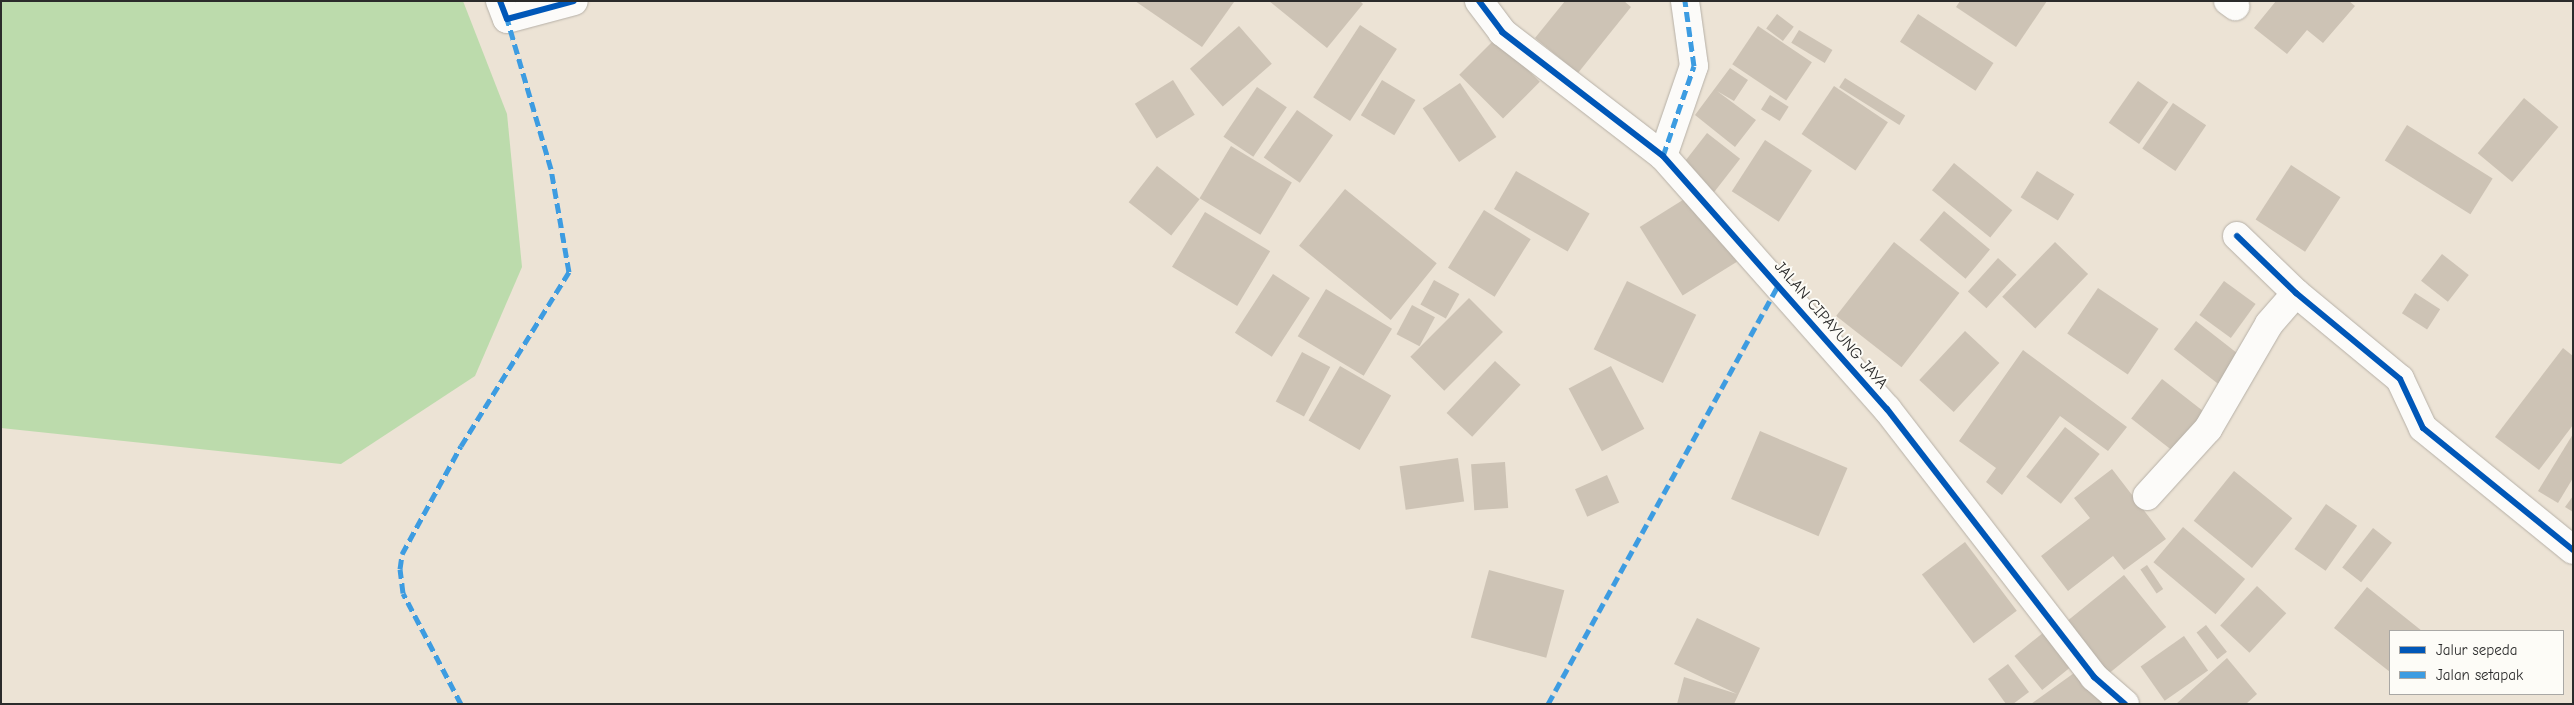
<!DOCTYPE html>
<style>
body{margin:0}
#map{position:relative;width:2574px;height:705px;overflow:hidden;background:#ece3d5;font-family:"Comic Neue",sans-serif}
div>[style]{position:absolute}
[style*='--x']{left:calc(var(--x)*1px);top:calc(var(--y)*1px);width:calc(var(--w)*1px);rotate:calc(var(--a)*1deg)}
.green>*{inset:0;background:#bcdbac}
.building>*{inset:0;background:#cdc3b5;transform-origin:0 0}
.roads{filter:drop-shadow(0 0 1px #b6b0a7) drop-shadow(0 0 1px #b6b0a7)}
.minor>*{height:28px;margin:-14px;padding:0 14px;transform-origin:14px;border-radius:14px;background:#fcfbf9}
.quiet>*{height:5px;margin-top:-2.5px;transform-origin:0;background:repeating-linear-gradient(90deg,#3d9ce1 0 10px,transparent 0 15px)}
.cycleway>*{height:6px;margin:-3px;padding:0 3px;transform-origin:3px;border-radius:3px;background:#0057b8}
span{translate:-50% -50%;white-space:nowrap;text-align:center;line-height:1.15;-webkit-text-stroke:4px #fdfcf7;paint-order:stroke}
.street-label{font-size:16px;color:#2b2b2b}
.frame{position:absolute;inset:0;border:2px solid #2b2b2b;pointer-events:none}
.legend{position:absolute;left:2389px;top:630px;width:175px;height:65px;box-sizing:border-box;background:#fdfcf7;border:1px solid #a9a8a5;margin:0;padding:6px 9px;list-style:none;font-size:15px;color:#2b2b2b}
.legend li{display:flex;align-items:center;gap:10px;height:25px}
.legend b{width:25px;border:1px solid #a9a8a5}
</style>
<div id="map">
<div class="green">
<i style="clip-path:polygon(1px 1px,463px 1px,507px 114px,522px 267px,475px 376px,341px 464px,1px 428px)"></i>
</div>
<div class="building">
<i style="clip-path:polygon(1135px 1px,1233px 1px,1234px 2px,1202px 47px)"></i>
<i style="clip-path:polygon(1269px 1px,1360px 1px,1363px 4px,1327px 48px)"></i>
<i style="clip-path:polygon(1565px 1px,1624px 1px,1631px 7px,1578px 73px,1535px 38px)"></i>
<i style="clip-path:polygon(1960px 1px,2047px 1px,2016px 47px,1956px 7px)"></i>
<i style="clip-path:polygon(2276px 1px,2349px 1px,2355px 6px,2323px 43px,2307px 30px,2287px 54px,2254px 28px)"></i>
<i style="left:1777px;top:14px;width:21px;height:18px;rotate:37deg"></i>
<i style="left:1918px;top:14px;width:90px;height:33px;rotate:33deg"></i>
<i style="left:1360px;top:25px;width:44px;height:86px;rotate:33deg"></i>
<i style="left:1239px;top:26px;width:50px;height:65px;rotate:49deg"></i>
<i style="left:1758px;top:26px;width:65px;height:46px;rotate:34deg"></i>
<i style="left:1799px;top:30px;width:39px;height:15px;rotate:31deg"></i>
<i style="left:1496px;top:38px;width:62px;height:52px;rotate:45deg"></i>
<i style="clip-path:polygon(1730px 68px,1748px 80px,1734px 101px,1717px 91px,1756px 120px,1735px 147px,1695px 115px)"></i>
<i style="left:1845px;top:78px;width:71px;height:11px;rotate:32deg"></i>
<i style="left:1173px;top:80px;width:41px;height:45px;rotate:58deg"></i>
<i style="left:1382px;top:80px;width:39px;height:41px;rotate:31deg"></i>
<i style="left:2138px;top:81px;width:37px;height:51px;rotate:35deg"></i>
<i style="left:1460px;top:83px;width:65px;height:45px;rotate:56deg"></i>
<i style="left:1834px;top:86px;width:65px;height:58px;rotate:34deg"></i>
<i style="left:1257px;top:87px;width:36px;height:60px;rotate:34deg"></i>
<i style="left:1770px;top:95px;width:22px;height:17px;rotate:32deg"></i>
<i style="left:2524px;top:98px;width:45px;height:72px;rotate:40deg"></i>
<i style="left:2173px;top:103px;width:40px;height:55px;rotate:34deg"></i>
<i style="left:1297px;top:110px;width:44px;height:58px;rotate:35deg"></i>
<i style="left:2407px;top:125px;width:101px;height:42px;rotate:32deg"></i>
<i style="left:1707px;top:133px;width:42px;height:43px;rotate:38deg"></i>
<i style="left:1765px;top:140px;width:56px;height:61px;rotate:33deg"></i>
<i style="left:1231px;top:146px;width:71px;height:61px;rotate:31deg"></i>
<i style="left:1954px;top:163px;width:75px;height:35px;rotate:39deg"></i>
<i style="left:2291px;top:165px;width:59px;height:65px;rotate:33deg"></i>
<i style="left:1157px;top:166px;width:54px;height:46px;rotate:38deg"></i>
<i style="left:1516px;top:171px;width:85px;height:44px;rotate:30deg"></i>
<i style="left:2037px;top:171px;width:44px;height:31px;rotate:32deg"></i>
<i style="left:1345px;top:189px;width:118px;height:73px;rotate:39deg"></i>
<i style="left:1694px;top:193px;width:81px;height:64px;rotate:58deg"></i>
<i style="left:1484px;top:210px;width:55px;height:68px;rotate:32deg"></i>
<i style="left:1944px;top:211px;width:60px;height:38px;rotate:40deg"></i>
<i style="left:1205px;top:212px;width:76px;height:64px;rotate:31deg"></i>
<i style="left:1894px;top:242px;width:83px;height:94px;rotate:38deg"></i>
<i style="left:2055px;top:242px;width:46px;height:76px;rotate:44deg"></i>
<i style="left:2442px;top:254px;width:34px;height:34px;rotate:38deg"></i>
<i style="left:1998px;top:258px;width:25px;height:45px;rotate:42deg"></i>
<i style="left:1273px;top:274px;width:44px;height:70px;rotate:33deg"></i>
<i style="left:1434px;top:280px;width:29px;height:28px;rotate:29deg"></i>
<i style="left:1627px;top:281px;width:77px;height:76px;rotate:26deg"></i>
<i style="left:2224px;top:281px;width:39px;height:42px;rotate:36deg"></i>
<i style="left:2098px;top:288px;width:73px;height:55px;rotate:34deg"></i>
<i style="left:1326px;top:289px;width:77px;height:55px;rotate:31deg"></i>
<i style="left:2415px;top:293px;width:30px;height:24px;rotate:33deg"></i>
<i style="left:1469px;top:298px;width:48px;height:83px;rotate:45deg"></i>
<i style="left:1412px;top:305px;width:26px;height:33px;rotate:28deg"></i>
<i style="left:2196px;top:321px;width:56px;height:36px;rotate:38deg"></i>
<i style="left:1965px;top:331px;width:47px;height:67px;rotate:43deg"></i>
<i style="clip-path:polygon(2563px 348px,2573px 356px,2573px 425px,2539px 470px,2495px 437px)"></i>
<i style="clip-path:polygon(2023px 350px,2127px 427px,2108px 451px,2060px 416px,2002px 495px,1986px 482px,1996px 468px,1959px 441px)"></i>
<i style="left:1302px;top:352px;width:32px;height:56px;rotate:28deg"></i>
<i style="left:1495px;top:361px;width:35px;height:71px;rotate:43deg"></i>
<i style="left:1340px;top:366px;width:59px;height:63px;rotate:30deg"></i>
<i style="left:1611px;top:366px;width:71px;height:48px;rotate:62deg"></i>
<i style="left:2162px;top:379px;width:61px;height:50px;rotate:38deg"></i>
<i style="left:2065px;top:427px;width:44px;height:63px;rotate:38deg"></i>
<i style="left:1760px;top:431px;width:95px;height:74px;rotate:23deg"></i>
<i style="clip-path:polygon(2573px 434px,2573px 478px,2558px 503px,2538px 491px)"></i>
<i style="left:1458px;top:458px;width:44px;height:59px;rotate:82deg"></i>
<i style="left:1505px;top:462px;width:46px;height:34px;rotate:86deg"></i>
<i style="clip-path:polygon(2112px 469px,2166px 539px,2124px 570px,2113px 556px,2068px 591px,2041px 556px,2090px 518px,2074px 498px)"></i>
<i style="left:2234px;top:471px;width:75px;height:64px;rotate:39deg"></i>
<i style="left:1607px;top:475px;width:30px;height:35px;rotate:66deg"></i>
<i style="clip-path:polygon(2573px 496px,2573px 512px,2565px 507px)"></i>
<i style="left:2326px;top:504px;width:38px;height:55px;rotate:35deg"></i>
<i style="left:2183px;top:527px;width:81px;height:46px;rotate:40deg"></i>
<i style="left:2373px;top:528px;width:24px;height:50px;rotate:38deg"></i>
<i style="left:1965px;top:542px;width:86px;height:54px;rotate:53deg"></i>
<i style="left:2147px;top:565px;width:29px;height:8px;rotate:56deg"></i>
<i style="left:1489px;top:570px;width:78px;height:70px;rotate:15deg"></i>
<i style="left:2124px;top:575px;width:67px;height:79px;rotate:51deg"></i>
<i style="left:2257px;top:586px;width:40px;height:54px;rotate:43deg"></i>
<i style="clip-path:polygon(2367px 587px,2422px 631px,2390px 631px,2390px 672px,2334px 628px)"></i>
<i style="clip-path:polygon(1697px 618px,1760px 648px,1734px 704px,1677px 704px,1684px 677px,1737px 694px,1674px 664px)"></i>
<i style="left:2206px;top:625px;width:34px;height:12px;rotate:52deg"></i>
<i style="left:2044px;top:632px;width:44px;height:38px;rotate:51deg"></i>
<i style="left:2184px;top:636px;width:42px;height:53px;rotate:55deg"></i>
<i style="clip-path:polygon(2227px 658px,2257px 694px,2246px 704px,2176px 704px)"></i>
<i style="clip-path:polygon(2008px 664px,2029px 692px,2013px 704px,2006px 704px,1988px 679px)"></i>
<i style="clip-path:polygon(2081px 668px,2107px 704px,2031px 704px)"></i>
</div>
<div class="roads">
<div class="minor">
<i style="--x:500;--y:1;--w:19;--a:69"></i>
<i style="--x:507;--y:19;--w:69;--a:-15"></i>
<i style="--x:1479;--y:1;--w:39;--a:53"></i>
<i style="--x:1502;--y:32;--w:203;--a:37.6"></i>
<i style="--x:1663;--y:156;--w:338;--a:48.5"></i>
<i style="--x:1887;--y:409;--w:339;--a:52.3"></i>
<i style="--x:2094;--y:677;--w:41;--a:41.1"></i>
<i style="--x:2228;--y:1;--w:9;--a:36"></i>
<i style="--x:1663;--y:156;--w:95;--a:-71"></i>
<i style="--x:1694;--y:66;--w:66;--a:-97.9"></i>
<i style="--x:2237;--y:236;--w:82;--a:44"></i>
<i style="--x:2296;--y:293;--w:135;--a:39.6"></i>
<i style="--x:2400;--y:379;--w:54;--a:64.9"></i>
<i style="--x:2423;--y:428;--w:193;--a:39.1"></i>
<i style="--x:2147;--y:496;--w:91;--a:-47.7"></i>
<i style="--x:2208;--y:429;--w:121;--a:-59.8"></i>
<i style="--x:2269;--y:324;--w:41;--a:-48.9"></i>
</div>
</div>
<div class="quiet">
<i style="--x:1663;--y:156;--w:95;--a:-71"></i>
<i style="--x:1694;--y:66;--w:66;--a:-97.9"></i>
<i style="--x:461;--y:704;--w:125;--a:-117.6"></i>
<i style="--x:403;--y:593;--w:24;--a:-97"></i>
<i style="--x:400;--y:569;--w:15;--a:-82"></i>
<i style="--x:402;--y:554;--w:123;--a:-61.4"></i>
<i style="--x:461;--y:446;--w:205;--a:-58.2"></i>
<i style="--x:569;--y:272;--w:105;--a:-99.9"></i>
<i style="--x:551;--y:169;--w:156;--a:-106.3"></i>
<i style="--x:507;--y:19;--w:4;--a:-14"></i>
<i style="--x:1548;--y:704;--w:477;--a:-61.2"></i>
</div>
<div class="cycleway">
<i style="--x:500;--y:1;--w:19;--a:69"></i>
<i style="--x:507;--y:19;--w:69;--a:-15"></i>
<i style="--x:1479;--y:1;--w:39;--a:53"></i>
<i style="--x:1502;--y:32;--w:203;--a:37.6"></i>
<i style="--x:1663;--y:156;--w:338;--a:48.5"></i>
<i style="--x:1887;--y:409;--w:339;--a:52.3"></i>
<i style="--x:2094;--y:677;--w:41;--a:41.1"></i>
<i style="--x:2237;--y:236;--w:82;--a:44"></i>
<i style="--x:2296;--y:293;--w:135;--a:39.6"></i>
<i style="--x:2400;--y:379;--w:54;--a:64.9"></i>
<i style="--x:2423;--y:428;--w:193;--a:39.1"></i>
</div>
<div class="street-label">
<span style="left:1831px;top:325px;rotate:49deg">JALAN CIPAYUNG JAYA</span>
</div>
<div class="frame"></div>
<ul class="legend">
<li><b style="height:6px;background:#0057b8"></b>Jalur sepeda</li>
<li><b style="height:6px;background:#3d9ce1"></b>Jalan setapak</li>
</ul>
</div>
